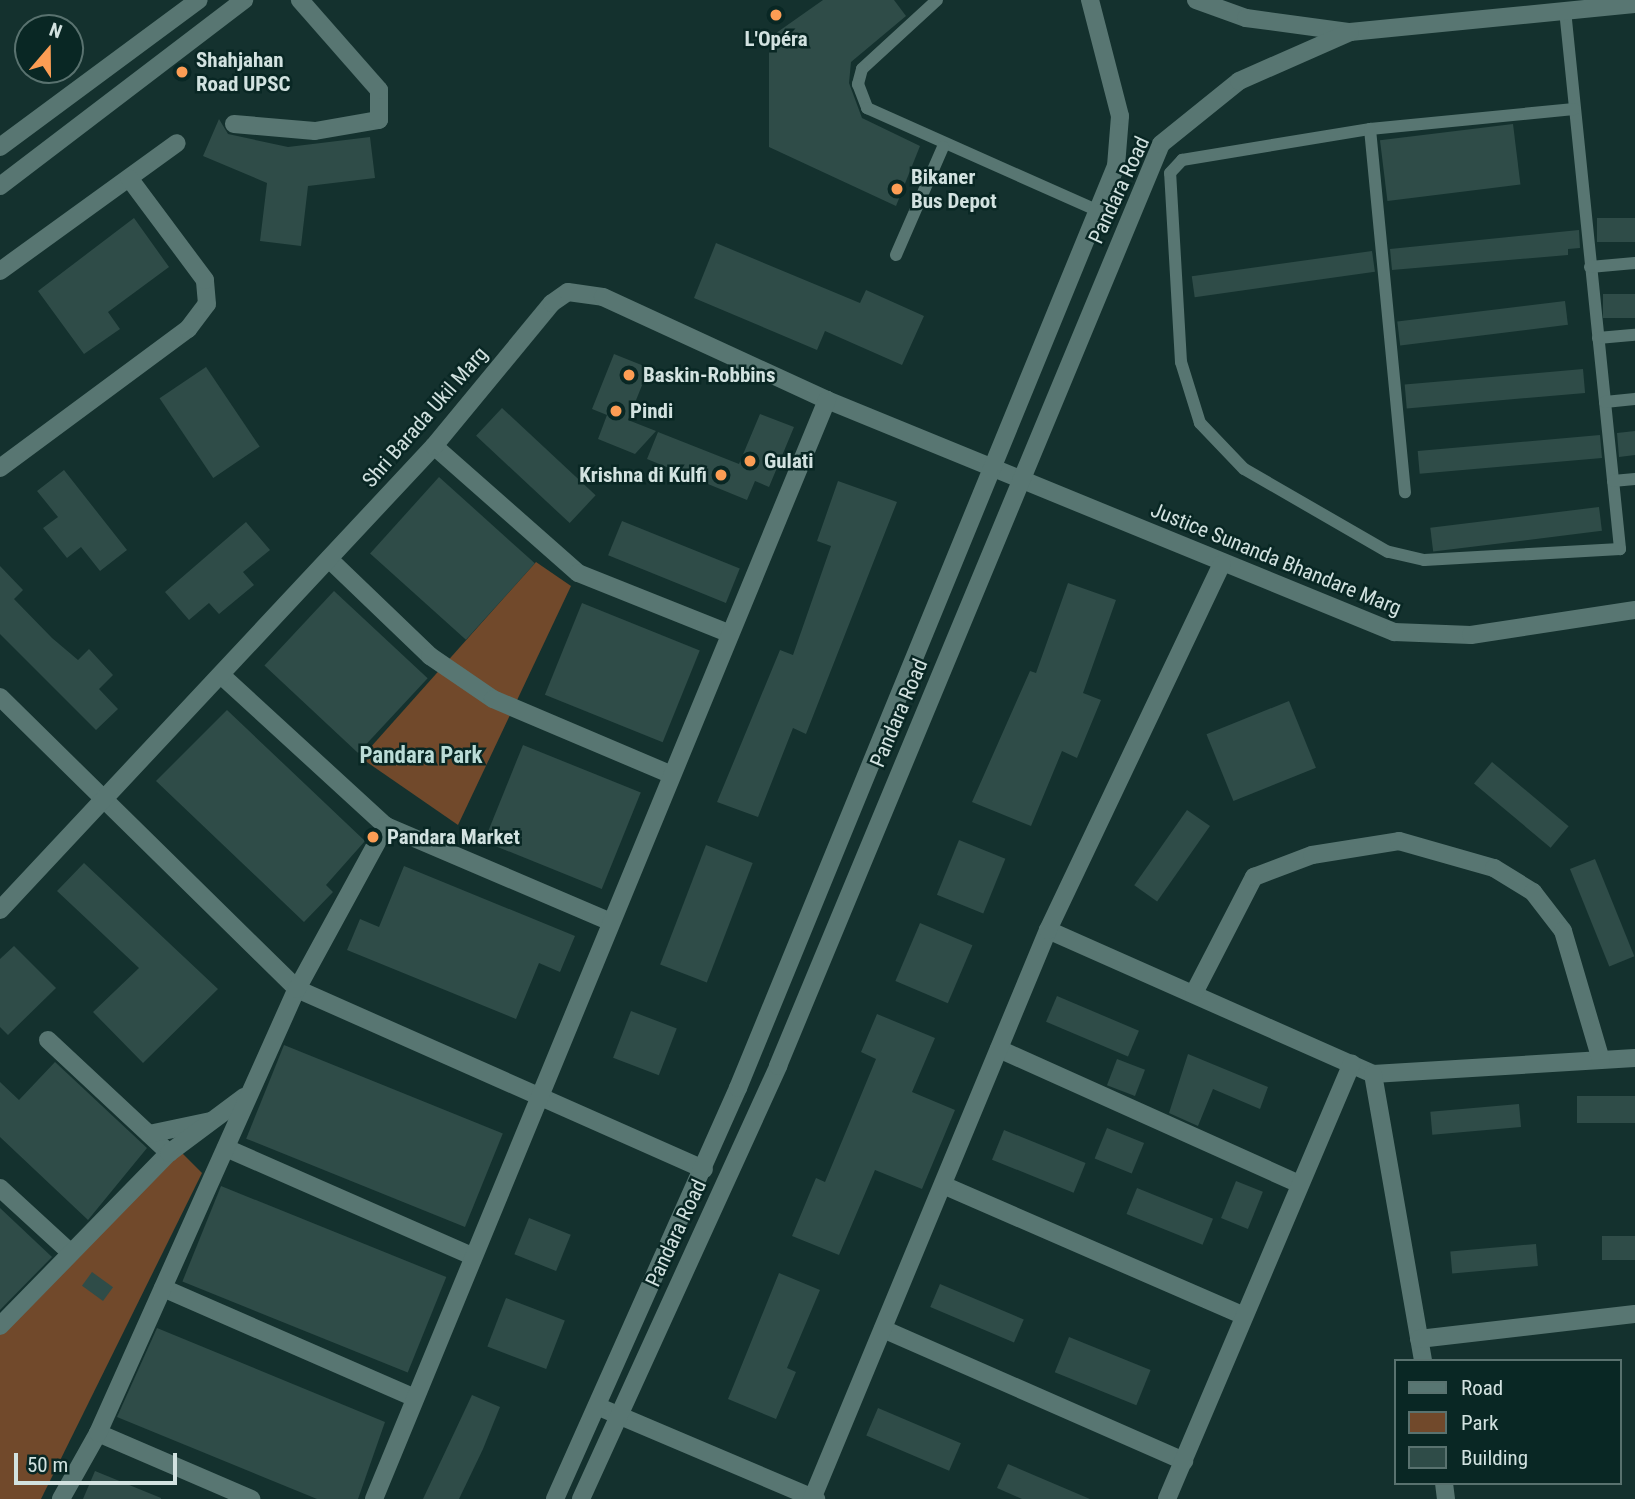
<!DOCTYPE html>
<meta charset="utf-8">
<style>
body{margin:0}
#map{position:relative;width:1635px;height:1499px;overflow:hidden;background:#14312e;font-family:"Roboto Condensed",sans-serif}
div>[style]{position:absolute}
[style*='--x']{left:calc(var(--x)*1px);top:calc(var(--y)*1px);width:calc(var(--w)*1px);rotate:calc(var(--a)*1deg)}
.green>*{inset:0;background:#71492b}
.building>*{inset:0;background:#2f4c48;transform-origin:0 0}
.service>*{height:12px;margin:-6px;padding:0 6px;transform-origin:6px;border-radius:6px;background:#587672}
.minor>*{height:18px;margin:-9px;padding:0 9px;transform-origin:9px;border-radius:9px;background:#587672}
.secondary>*{height:18px;margin:-9px;padding:0 9px;transform-origin:9px;border-radius:9px;background:#587672}
.dots>*{width:19px;height:19px;translate:-50% -50%;box-sizing:border-box;border:4px solid #092724;border-radius:50%}
span{translate:-50% -50%;white-space:nowrap;text-align:center;line-height:1.15;-webkit-text-stroke:5px #092724;paint-order:stroke}
.poi-label{font-size:21px;color:#d2e2e0;font-weight:700}
.left{translate:0 -50%;text-align:left}
.right{translate:-100% -50%;text-align:right}
.street-label{font-size:21px;color:#d2e2e0}
.neighbourhood-label{font-size:23px;color:#bbdcd7;font-weight:700}
.legend{position:absolute;left:1394px;top:1359px;width:228px;height:126px;box-sizing:border-box;background:#092724;border:2px solid #59726f;margin:0;padding:9px 12px;list-style:none;font-size:21px;color:#d2e2e0}
.legend li{display:flex;align-items:center;gap:14px;height:35px}
.legend b{width:35px;border:2px solid #59726f}
.north{position:absolute;left:14px;top:14px;width:70px;height:70px;box-sizing:border-box;background:#092724;border:2px solid #59726f;border-radius:50%;rotate:20deg;font-size:19px;font-weight:700;line-height:28px;text-align:center;color:#d2e2e0}
.north::after{content:'';display:block;margin:auto;width:24px;height:32px;background:#fc9d54;clip-path:polygon(50% 0,100% 100%,50% 72%,0 100%)}
.scale{position:absolute;left:14px;top:1453px;width:163px;height:32px;box-sizing:border-box;border:4px solid #d2e2e0;border-top:0;padding-left:9px;font-size:21px;line-height:24px;white-space:nowrap;color:#d2e2e0;-webkit-text-stroke:5px #092724;paint-order:stroke}
</style>
<div id="map">
<div class="green">
<div style="clip-path:polygon(536px 562px,571px 586px,458px 825px,361px 758px)"></div>
<div style="clip-path:polygon(181px 1152px,202px 1173px,41px 1499px,0 1499px,0 1330px)"></div>
</div>
<div class="building">
<div style="clip-path:polygon(823px 0,894px 0,906px 16px,851px 62px,849px 83px,862px 118px,920px 146px,896px 206px,769px 147px,769px 38px)"></div>
<div style="clip-path:polygon(219px 119px,228px 134px,288px 147px,370px 137px,375px 178px,308px 186px,301px 246px,260px 241px,267px 183px,203px 156px)"></div>
<div style="left:1513px;top:124px;width:61px;height:134px;rotate:83deg"></div>
<div style="clip-path:polygon(134px 218px,169px 267px,108px 312px,120px 329px,84px 354px,38px 291px)"></div>
<div style="left:1635px;top:218px;width:24px;height:38px;rotate:90deg"></div>
<div style="clip-path:polygon(1579px 230px,1580px 248px,1568px 249px,1568px 255px,1392px 270px,1390px 249px)"></div>
<div style="clip-path:polygon(716px 243px,860px 303px,866px 290px,924px 316px,902px 365px,825px 331px,817px 350px,694px 298px)"></div>
<div style="left:1372px;top:251px;width:21px;height:182px;rotate:82deg"></div>
<div style="left:1635px;top:294px;width:24px;height:32px;rotate:90deg"></div>
<div style="left:1565px;top:301px;width:24px;height:169px;rotate:83deg"></div>
<div style="clip-path:polygon(614px 354px,649px 368px,628px 420px,656px 431px,635px 454px,598px 439px,607px 415px,592px 409px)"></div>
<div style="left:206px;top:367px;width:96px;height:56px;rotate:56deg"></div>
<div style="left:1583px;top:369px;width:24px;height:179px;rotate:85deg"></div>
<div style="left:502px;top:408px;width:128px;height:38px;rotate:43deg"></div>
<div style="clip-path:polygon(760px 414px,794px 427px,769px 487px,755px 481px,747px 500px,647px 459px,658px 432px,739px 464px)"></div>
<div style="clip-path:polygon(1635px 431px,1635px 455px,1619px 457px,1617px 433px)"></div>
<div style="left:1600px;top:435px;width:23px;height:183px;rotate:85deg"></div>
<div style="clip-path:polygon(64px 470px,127px 550px,100px 571px,81px 547px,67px 558px,43px 528px,58px 517px,37px 491px)"></div>
<div style="left:439px;top:477px;width:129px;height:103px;rotate:42deg"></div>
<div style="clip-path:polygon(838px 481px,897px 502px,806px 734px,793px 728px,758px 817px,717px 802px,780px 650px,793px 655px,831px 546px,817px 541px)"></div>
<div style="left:1599px;top:507px;width:24px;height:170px;rotate:83deg"></div>
<div style="left:622px;top:521px;width:127px;height:37px;rotate:22deg"></div>
<div style="clip-path:polygon(246px 522px,270px 550px,243px 572px,254px 585px,219px 614px,209px 603px,189px 620px,165px 592px)"></div>
<div style="clip-path:polygon(0 566px,23px 590px,14px 599px,52px 638px,78px 660px,89px 649px,113px 675px,99px 689px,118px 709px,96px 730px,0 634px)"></div>
<div style="clip-path:polygon(1068px 583px,1116px 600px,1083px 693px,1101px 700px,1077px 758px,1062px 751px,1031px 826px,972px 802px,1030px 671px,1036px 673px)"></div>
<div style="left:334px;top:591px;width:128px;height:102px;rotate:43deg"></div>
<div style="left:582px;top:603px;width:127px;height:99px;rotate:22deg"></div>
<div style="left:1289px;top:701px;width:72px;height:89px;rotate:68deg"></div>
<div style="clip-path:polygon(227px 710px,365px 841px,326px 885px,333px 892px,304px 922px,156px 781px)"></div>
<div style="left:523px;top:745px;width:127px;height:104px;rotate:22deg"></div>
<div style="left:1492px;top:762px;width:100px;height:28px;rotate:40deg"></div>
<div style="left:1187px;top:810px;width:28px;height:92px;rotate:35deg"></div>
<div style="left:959px;top:840px;width:50px;height:59px;rotate:22deg"></div>
<div style="left:706px;top:845px;width:50px;height:128px;rotate:21deg"></div>
<div style="left:1595px;top:859px;width:105px;height:27px;rotate:68deg"></div>
<div style="clip-path:polygon(84px 863px,218px 989px,143px 1063px,93px 1012px,139px 968px,57px 891px)"></div>
<div style="clip-path:polygon(404px 866px,575px 936px,560px 972px,539px 963px,516px 1019px,347px 950px,360px 919px,379px 927px)"></div>
<div style="left:920px;top:923px;width:57px;height:63px;rotate:23deg"></div>
<div style="clip-path:polygon(14px 946px,56px 988px,8px 1035px,0 1027px,0 959px)"></div>
<div style="left:1057px;top:996px;width:89px;height:28px;rotate:23deg"></div>
<div style="left:631px;top:1011px;width:49px;height:50px;rotate:21deg"></div>
<div style="clip-path:polygon(877px 1014px,935px 1038px,912px 1092px,955px 1110px,922px 1189px,875px 1170px,839px 1255px,792px 1236px,816px 1178px,825px 1182px,876px 1059px,861px 1052px)"></div>
<div style="left:284px;top:1045px;width:236px;height:101px;rotate:22deg"></div>
<div style="clip-path:polygon(1188px 1054px,1268px 1087px,1260px 1109px,1213px 1089px,1198px 1126px,1169px 1113px)"></div>
<div style="left:1117px;top:1059px;width:30px;height:28px;rotate:21deg"></div>
<div style="clip-path:polygon(55px 1062px,147px 1148px,88px 1220px,0 1137px,0 1082px,19px 1100px)"></div>
<div style="left:1635px;top:1096px;width:27px;height:58px;rotate:90deg"></div>
<div style="left:1519px;top:1104px;width:23px;height:89px;rotate:85deg"></div>
<div style="left:1107px;top:1128px;width:40px;height:33px;rotate:22deg"></div>
<div style="left:1004px;top:1130px;width:88px;height:32px;rotate:22deg"></div>
<div style="left:1236px;top:1181px;width:29px;height:40px;rotate:22deg"></div>
<div style="left:221px;top:1186px;width:243px;height:103px;rotate:22deg"></div>
<div style="left:1137px;top:1188px;width:82px;height:28px;rotate:22deg"></div>
<div style="clip-path:polygon(0 1208px,52px 1257px,0 1310px)"></div>
<div style="left:529px;top:1218px;width:45px;height:39px;rotate:22deg"></div>
<div style="left:1635px;top:1236px;width:24px;height:33px;rotate:90deg"></div>
<div style="left:1536px;top:1244px;width:22px;height:86px;rotate:85deg"></div>
<div style="left:92px;top:1272px;width:26px;height:17px;rotate:36deg"></div>
<div style="clip-path:polygon(779px 1273px,820px 1290px,787px 1368px,796px 1372px,776px 1419px,728px 1399px)"></div>
<div style="left:940px;top:1284px;width:91px;height:25px;rotate:23deg"></div>
<div style="left:506px;top:1298px;width:63px;height:52px;rotate:21deg"></div>
<div style="clip-path:polygon(157px 1328px,385px 1422px,358px 1499px,317px 1499px,117px 1417px)"></div>
<div style="left:1069px;top:1337px;width:88px;height:38px;rotate:22deg"></div>
<div style="clip-path:polygon(472px 1395px,500px 1407px,483px 1449px,459px 1499px,423px 1499px)"></div>
<div style="left:878px;top:1408px;width:90px;height:30px;rotate:23deg"></div>
<div style="clip-path:polygon(1008px 1464px,1090px 1499px,1022px 1499px,997px 1488px)"></div>
<div style="clip-path:polygon(95px 1471px,161px 1498px,161px 1499px,83px 1499px)"></div>
</div>
<div class="service">
<div style="--x:937;--y:0;--w:102;--a:137.4"></div>
<div style="--x:862;--y:69;--w:16;--a:105"></div>
<div style="--x:858;--y:84;--w:26;--a:69"></div>
<div style="--x:867;--y:108;--w:251;--a:24"></div>
<div style="--x:1565;--y:10;--w:542;--a:84.17"></div>
<div style="--x:1620;--y:549;--w:196;--a:176.8"></div>
<div style="--x:1424;--y:560;--w:37;--a:-167"></div>
<div style="--x:1388;--y:552;--w:166;--a:-150"></div>
<div style="--x:1244;--y:469;--w:64;--a:-133.7"></div>
<div style="--x:1200;--y:423;--w:64;--a:-107.3"></div>
<div style="--x:1181;--y:362;--w:189;--a:-93.3"></div>
<div style="--x:1170;--y:173;--w:18;--a:-47"></div>
<div style="--x:1182;--y:160;--w:191;--a:-9.4"></div>
<div style="--x:1370;--y:129;--w:205;--a:-5.6"></div>
<div style="--x:1370;--y:129;--w:365;--a:84.5"></div>
<div style="--x:896;--y:255;--w:118;--a:-66.5"></div>
<div style="--x:1590;--y:267;--w:45;--a:-5.1"></div>
<div style="--x:1598;--y:338;--w:37;--a:-5"></div>
<div style="--x:1605;--y:402;--w:30;--a:-6"></div>
<div style="--x:1613;--y:481;--w:22;--a:-5"></div>
</div>
<div class="minor">
<div style="--x:234;--y:124;--w:81;--a:4.9"></div>
<div style="--x:315;--y:131;--w:65;--a:-9.8"></div>
<div style="--x:379;--y:120;--w:30;--a:-90"></div>
<div style="--x:379;--y:90;--w:120;--a:-131.3"></div>
<div style="--x:0;--y:271;--w:218;--a:-35.9"></div>
<div style="--x:434;--y:446;--w:192;--a:41.4"></div>
<div style="--x:578;--y:573;--w:162;--a:21.8"></div>
<div style="--x:0;--y:468;--w:234;--a:-36.5"></div>
<div style="--x:188;--y:329;--w:31;--a:-53"></div>
<div style="--x:207;--y:304;--w:24;--a:-95"></div>
<div style="--x:205;--y:280;--w:127;--a:-126.7"></div>
<div style="--x:329;--y:559;--w:140;--a:43.8"></div>
<div style="--x:430;--y:656;--w:76;--a:34.3"></div>
<div style="--x:493;--y:699;--w:192;--a:23"></div>
<div style="--x:221;--y:675;--w:224;--a:42.5"></div>
<div style="--x:386;--y:826;--w:242;--a:23.1"></div>
<div style="--x:0;--y:697;--w:417;--a:44.5"></div>
<div style="--x:297;--y:989;--w:445;--a:23.9"></div>
<div style="--x:0;--y:910;--w:635;--a:-46.91"></div>
<div style="--x:434;--y:446;--w:185;--a:-50.5"></div>
<div style="--x:552;--y:303;--w:19;--a:-35"></div>
<div style="--x:568;--y:292;--w:35;--a:8"></div>
<div style="--x:603;--y:297;--w:247;--a:24.7"></div>
<div style="--x:827;--y:400;--w:613;--a:22.25"></div>
<div style="--x:1394;--y:632;--w:77;--a:2.2"></div>
<div style="--x:1471;--y:635;--w:166;--a:-8.7"></div>
<div style="--x:1048;--y:930;--w:355;--a:23.9"></div>
<div style="--x:1373;--y:1074;--w:262;--a:-3.5"></div>
<div style="--x:1194;--y:993;--w:131;--a:-62.7"></div>
<div style="--x:1254;--y:877;--w:62;--a:-20.8"></div>
<div style="--x:1312;--y:855;--w:88;--a:-9.1"></div>
<div style="--x:1399;--y:841;--w:99;--a:15.9"></div>
<div style="--x:1494;--y:868;--w:46;--a:31.6"></div>
<div style="--x:1533;--y:892;--w:49;--a:52.4"></div>
<div style="--x:1563;--y:931;--w:134;--a:73.6"></div>
<div style="--x:48;--y:1040;--w:166;--a:43"></div>
<div style="--x:999;--y:1049;--w:329;--a:24.2"></div>
<div style="--x:1373;--y:1074;--w:291;--a:80.1"></div>
<div style="--x:149;--y:1134;--w:63;--a:-11.8"></div>
<div style="--x:226;--y:1148;--w:269;--a:23.7"></div>
<div style="--x:943;--y:1185;--w:328;--a:23.5"></div>
<div style="--x:0;--y:1188;--w:96;--a:42.5"></div>
<div style="--x:163;--y:1288;--w:275;--a:23.6"></div>
<div style="--x:0;--y:1326;--w:242;--a:-45.7"></div>
<div style="--x:169;--y:1153;--w:94;--a:-36.7"></div>
<div style="--x:883;--y:1329;--w:329;--a:23.7"></div>
<div style="--x:1419;--y:1339;--w:217;--a:-6.6"></div>
<div style="--x:599;--y:1407;--w:236;--a:23"></div>
<div style="--x:98;--y:1433;--w:167;--a:23.3"></div>
<div style="--x:1444;--y:1483;--w:16;--a:83"></div>
<div style="--x:61;--y:1499;--w:76;--a:-60.7"></div>
<div style="--x:98;--y:1433;--w:487;--a:-65.9"></div>
<div style="--x:297;--y:989;--w:186;--a:-61.4"></div>
<div style="--x:374;--y:1499;--w:1189;--a:-67.6"></div>
<div style="--x:812;--y:1499;--w:616;--a:-67.47"></div>
<div style="--x:1048;--y:930;--w:405;--a:-64.6"></div>
<div style="--x:1167;--y:1499;--w:473;--a:-67"></div>
</div>
<div class="secondary">
<div style="--x:1196;--y:0;--w:53;--a:19.8"></div>
<div style="--x:1246;--y:18;--w:105;--a:7.7"></div>
<div style="--x:1350;--y:32;--w:286;--a:-5.6"></div>
<div style="--x:0;--y:147;--w:247;--a:-36.5"></div>
<div style="--x:0;--y:186;--w:307;--a:-37.3"></div>
<div style="--x:555;--y:1499;--w:450;--a:-66"></div>
<div style="--x:738;--y:1088;--w:996;--a:-67.71"></div>
<div style="--x:1116;--y:166;--w:50;--a:-85.4"></div>
<div style="--x:1120;--y:116;--w:120;--a:-104.5"></div>
<div style="--x:581;--y:1499;--w:476;--a:-65.5"></div>
<div style="--x:778;--y:1066;--w:998;--a:-67.44"></div>
<div style="--x:1161;--y:144;--w:100;--a:-38.9"></div>
<div style="--x:1239;--y:81;--w:121;--a:-23.8"></div>
</div>
<div class="dots">
<div style="left:776px;top:15px;background:#fc9d54"></div>
<div style="left:182px;top:72px;background:#fc9d54"></div>
<div style="left:897px;top:189px;background:#fc9d54"></div>
<div style="left:629px;top:375px;background:#fc9d54"></div>
<div style="left:616px;top:411px;background:#fc9d54"></div>
<div style="left:750px;top:461px;background:#fc9d54"></div>
<div style="left:721px;top:475px;background:#fc9d54"></div>
<div style="left:373px;top:837px;background:#fc9d54"></div>
</div>
<div class="poi-label">
<span style="left:776px;top:39px">L'Opéra</span>
<span class="left" style="left:196px;top:72px">Shahjahan<br>Road UPSC</span>
<span class="left" style="left:911px;top:189px">Bikaner<br>Bus Depot</span>
<span class="left" style="left:643px;top:375px">Baskin-Robbins</span>
<span class="left" style="left:630px;top:411px">Pindi</span>
<span class="left" style="left:764px;top:461px">Gulati</span>
<span class="right" style="left:707px;top:475px">Krishna di Kulfi</span>
<span class="left" style="left:387px;top:837px">Pandara Market</span>
</div>
<div class="street-label">
<span style="left:1119px;top:190px;rotate:-65deg">Pandara Road</span>
<span style="left:425px;top:417px;rotate:-49deg">Shri Barada Ukil Marg</span>
<span style="left:1276px;top:559px;rotate:22deg">Justice Sunanda Bhandare Marg</span>
<span style="left:899px;top:713px;rotate:-67deg">Pandara Road</span>
<span style="left:676px;top:1233px;rotate:-65deg">Pandara Road</span>
</div>
<div class="neighbourhood-label">
<span style="left:421px;top:756px">Pandara Park</span>
</div>
<ul class="legend">
<li><b style="height:9px;background:#587672"></b>Road</li>
<li><b style="height:19px;background:#71492b"></b>Park</li>
<li><b style="height:19px;background:#2f4c48"></b>Building</li>
</ul>
<div class="north">N</div>
<div class="scale">50 m</div>
</div>
